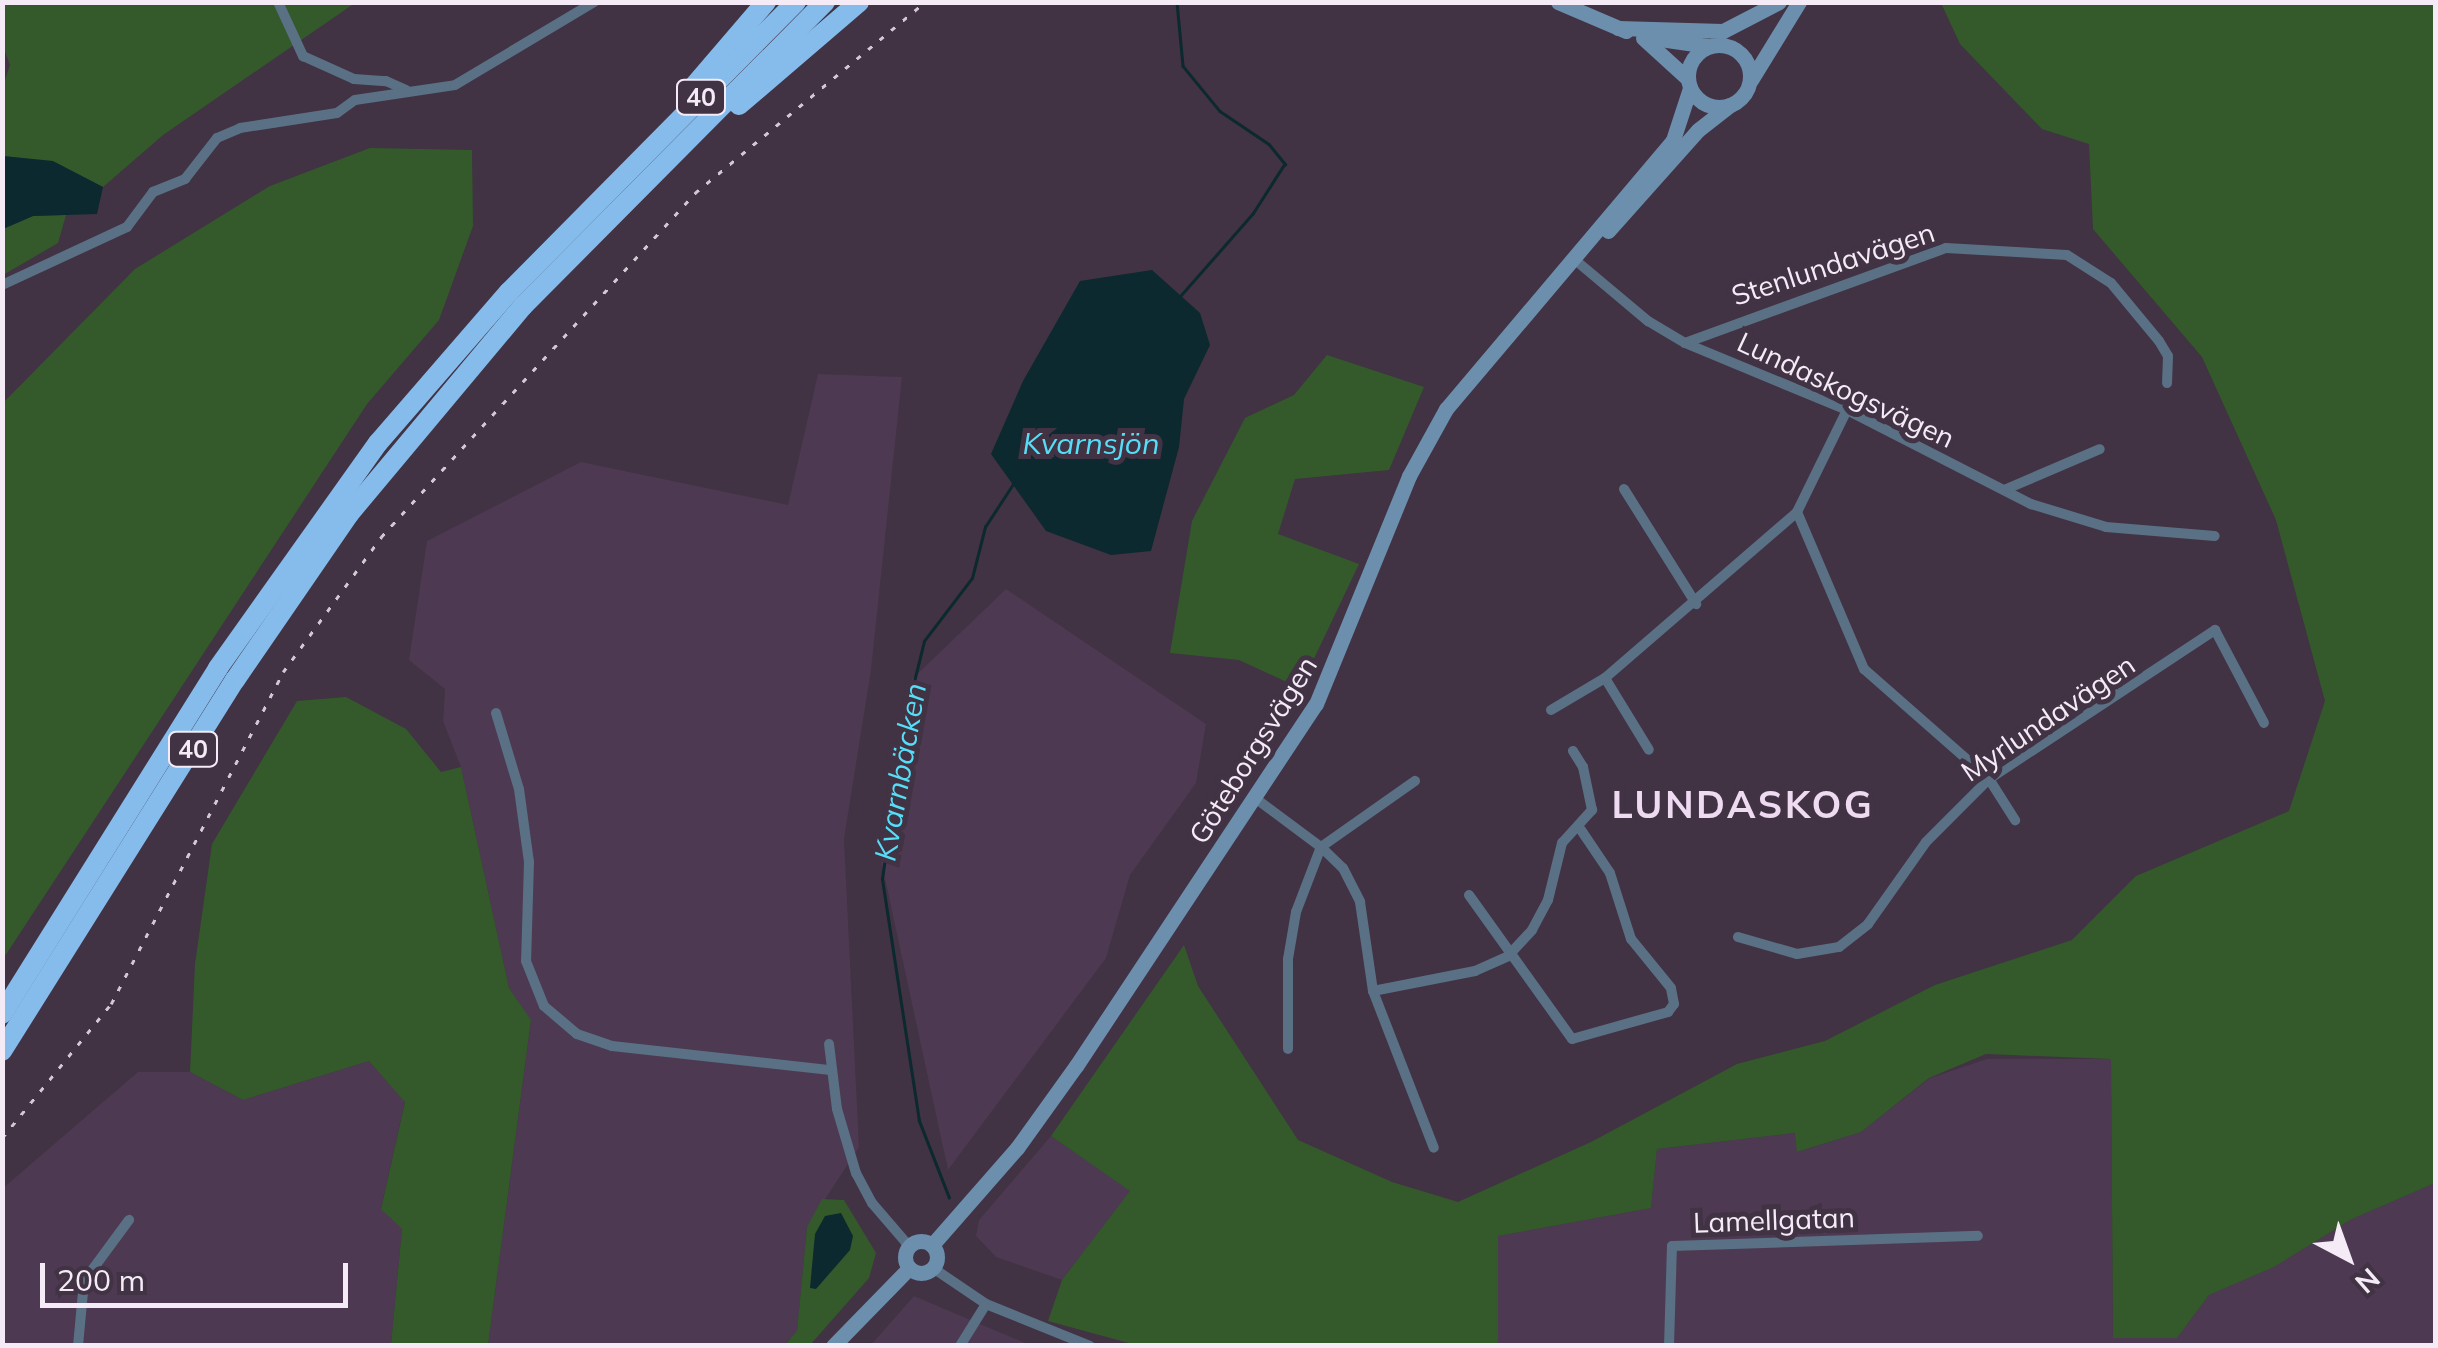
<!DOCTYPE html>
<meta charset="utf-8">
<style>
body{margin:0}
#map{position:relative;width:2438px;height:1348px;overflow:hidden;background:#413244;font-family:Mulish,sans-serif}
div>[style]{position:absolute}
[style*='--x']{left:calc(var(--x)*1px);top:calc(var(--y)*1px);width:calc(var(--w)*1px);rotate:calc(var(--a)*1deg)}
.built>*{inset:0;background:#4d3951}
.green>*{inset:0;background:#345a2b}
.water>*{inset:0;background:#0b292e}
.stream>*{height:2.5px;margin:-1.25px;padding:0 1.25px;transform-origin:1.25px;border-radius:1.25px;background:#0b292e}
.street>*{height:10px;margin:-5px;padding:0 5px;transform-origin:5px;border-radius:5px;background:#5a7084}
.secondary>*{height:15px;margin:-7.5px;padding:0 7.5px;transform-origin:7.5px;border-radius:7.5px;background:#6c8fae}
.secondary>.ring{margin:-7.5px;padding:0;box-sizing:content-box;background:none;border:15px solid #6c8fae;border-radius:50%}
.highway>*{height:20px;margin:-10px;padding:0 10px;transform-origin:10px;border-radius:10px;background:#85bcec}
.rail>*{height:2.5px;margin-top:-1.25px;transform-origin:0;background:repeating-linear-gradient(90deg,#d3c9d5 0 5px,transparent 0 15px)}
span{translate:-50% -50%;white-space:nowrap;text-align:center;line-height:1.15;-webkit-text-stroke:10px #413244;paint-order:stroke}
.shield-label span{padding:2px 8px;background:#413244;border:2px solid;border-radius:8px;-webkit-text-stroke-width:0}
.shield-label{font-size:25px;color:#f4ebf6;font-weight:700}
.street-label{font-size:28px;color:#f4ebf6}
.water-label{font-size:30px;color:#57def7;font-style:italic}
.district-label{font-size:38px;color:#eedaf1;font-weight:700;letter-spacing:2.5px}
.frame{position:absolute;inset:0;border:5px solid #f4ebf6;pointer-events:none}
.north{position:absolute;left:2298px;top:1208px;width:100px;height:100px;-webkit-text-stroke:8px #413244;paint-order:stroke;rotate:139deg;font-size:28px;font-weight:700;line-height:40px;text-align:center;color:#f4ebf6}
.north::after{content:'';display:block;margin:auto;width:35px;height:45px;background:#f4ebf6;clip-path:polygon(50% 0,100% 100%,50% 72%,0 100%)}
.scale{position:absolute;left:40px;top:1263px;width:308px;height:45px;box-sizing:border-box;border:5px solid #f4ebf6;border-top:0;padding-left:12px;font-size:30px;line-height:35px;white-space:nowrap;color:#f4ebf6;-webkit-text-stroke:8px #413244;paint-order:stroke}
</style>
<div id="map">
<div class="built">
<div style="clip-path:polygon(818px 374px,902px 377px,871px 670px,844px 839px,859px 1147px,807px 1227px,797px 1332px,784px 1345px,488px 1345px,531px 1021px,509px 988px,461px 767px,443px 721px,445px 689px,409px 660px,427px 541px,581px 462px,788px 505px)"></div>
<div style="clip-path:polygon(1006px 589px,1206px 724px,1196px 783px,1130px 875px,1106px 958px,948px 1170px,881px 860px,910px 681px)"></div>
<div style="clip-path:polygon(1987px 1059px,2111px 1059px,2113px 1338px,2177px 1338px,2209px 1295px,2274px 1267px,2352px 1219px,2435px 1183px,2435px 1345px,1498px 1346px,1498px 1236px,1651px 1208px,1657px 1149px,1796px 1133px,1798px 1152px,1861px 1132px,1930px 1078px)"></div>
<div style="clip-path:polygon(369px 1061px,405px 1101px,381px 1208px,402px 1229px,391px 1345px,3px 1345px,2px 1189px,138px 1072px,190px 1072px,243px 1100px)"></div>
<div style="clip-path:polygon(1051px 1136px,1131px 1191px,1062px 1280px,996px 1257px,976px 1236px,979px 1220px)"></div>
<div style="clip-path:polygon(914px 1296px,1030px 1345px,870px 1346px)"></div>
</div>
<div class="green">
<div style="clip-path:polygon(3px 3px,355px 3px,163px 135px,103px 187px,53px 162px,3px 156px,3px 86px,10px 65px,3px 46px)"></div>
<div style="clip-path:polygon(1941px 3px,2435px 3px,2435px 1183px,2352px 1219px,2274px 1267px,2209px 1295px,2177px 1338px,2113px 1338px,2111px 1059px,1986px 1054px,1929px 1078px,1861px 1132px,1797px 1152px,1795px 1133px,1657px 1149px,1651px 1208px,1498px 1236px,1498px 1343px,1136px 1345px,1048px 1321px,1062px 1280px,1130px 1191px,1051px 1136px,1184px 945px,1198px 986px,1298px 1140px,1392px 1182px,1458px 1202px,1591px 1142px,1737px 1064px,1825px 1041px,1935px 985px,2072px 940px,2136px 876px,2289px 811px,2325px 701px,2276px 520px,2202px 357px,2093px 229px,2089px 144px,2042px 129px,1960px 44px)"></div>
<div style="clip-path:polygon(370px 148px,472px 150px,473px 226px,439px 320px,367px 404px,3px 959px,3px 403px,135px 269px,270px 186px)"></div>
<div style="clip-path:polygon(66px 215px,58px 243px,3px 275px,3px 229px,33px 216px)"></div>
<div style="clip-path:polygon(1327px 355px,1424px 387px,1389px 470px,1295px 479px,1278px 534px,1359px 564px,1300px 688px,1239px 660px,1170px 653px,1192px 521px,1245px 418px,1294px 395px)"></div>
<div style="clip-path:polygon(346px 697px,406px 729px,441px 772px,461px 767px,509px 988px,531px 1020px,488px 1345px,391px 1345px,402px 1229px,381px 1209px,405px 1102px,369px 1061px,243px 1100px,190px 1072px,195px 964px,212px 844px,297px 701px)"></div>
<div style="clip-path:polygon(822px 1199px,844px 1200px,876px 1253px,869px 1278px,810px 1345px,784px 1346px,797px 1331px,807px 1227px)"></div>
</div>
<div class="water">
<div style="clip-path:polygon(3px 156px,53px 161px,103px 187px,97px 214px,33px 216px,3px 229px)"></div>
<div style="clip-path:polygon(1152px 270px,1200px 313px,1210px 345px,1184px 399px,1179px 447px,1151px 551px,1111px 555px,1046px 531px,991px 454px,1023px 381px,1080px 281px)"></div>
<div style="clip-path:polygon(841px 1213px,853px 1236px,850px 1250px,816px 1289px,810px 1288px,815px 1234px,825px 1216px)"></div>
</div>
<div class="stream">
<div style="--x:1177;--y:2;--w:64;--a:84.6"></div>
<div style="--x:1183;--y:66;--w:58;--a:50.6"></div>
<div style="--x:1220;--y:111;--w:59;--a:34"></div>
<div style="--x:1269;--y:144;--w:26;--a:51"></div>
<div style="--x:1285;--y:164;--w:59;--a:122.6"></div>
<div style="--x:1253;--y:214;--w:109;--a:131.3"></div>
<div style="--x:949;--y:1198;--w:83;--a:-111.3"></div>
<div style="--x:919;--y:1121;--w:245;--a:-98.7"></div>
<div style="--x:882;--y:879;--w:159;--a:-82"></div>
<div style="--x:904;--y:722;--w:83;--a:-76.1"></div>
<div style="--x:924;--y:641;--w:79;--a:-52.7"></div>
<div style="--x:972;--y:578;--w:53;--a:-75.7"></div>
<div style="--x:985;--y:527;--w:51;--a:-56.9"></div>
</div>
<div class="street">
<div style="--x:278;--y:2;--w:60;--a:65.2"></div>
<div style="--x:303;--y:56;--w:56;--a:24.3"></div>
<div style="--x:354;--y:79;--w:32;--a:4"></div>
<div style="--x:386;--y:81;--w:22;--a:24"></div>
<div style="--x:1574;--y:259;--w:97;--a:40"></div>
<div style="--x:1648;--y:321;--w:43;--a:30.7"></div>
<div style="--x:1685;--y:343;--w:175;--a:22.5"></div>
<div style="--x:1847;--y:410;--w:207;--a:27.1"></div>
<div style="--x:2031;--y:504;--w:78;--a:17"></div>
<div style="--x:2106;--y:527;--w:109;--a:4.7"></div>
<div style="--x:2;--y:285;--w:138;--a:-24.9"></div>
<div style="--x:127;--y:227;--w:44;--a:-53.4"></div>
<div style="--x:153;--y:192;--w:35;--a:-22"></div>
<div style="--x:185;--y:179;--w:52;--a:-52"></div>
<div style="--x:217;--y:138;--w:25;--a:-23"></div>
<div style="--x:240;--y:128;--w:98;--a:-8.8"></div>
<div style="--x:337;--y:113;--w:22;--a:-36"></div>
<div style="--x:355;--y:100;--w:101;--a:-8.5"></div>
<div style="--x:455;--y:85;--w:162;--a:-30.8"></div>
<div style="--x:1685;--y:343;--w:278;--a:-20"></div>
<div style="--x:1946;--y:248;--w:121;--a:3.3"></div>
<div style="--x:2067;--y:255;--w:52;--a:32.5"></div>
<div style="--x:2111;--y:283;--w:75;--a:50.4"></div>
<div style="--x:2159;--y:341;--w:17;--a:59"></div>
<div style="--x:2168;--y:356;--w:27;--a:92"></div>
<div style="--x:1624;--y:489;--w:136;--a:57.9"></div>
<div style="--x:2004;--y:490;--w:104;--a:-23.1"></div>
<div style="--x:1797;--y:512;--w:171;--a:66.9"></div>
<div style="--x:1864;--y:669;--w:167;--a:41.3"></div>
<div style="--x:1989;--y:779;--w:49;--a:57.6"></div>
<div style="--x:1605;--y:678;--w:84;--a:58.6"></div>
<div style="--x:1551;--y:710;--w:63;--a:-30.7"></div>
<div style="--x:1605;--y:678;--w:254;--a:-40.8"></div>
<div style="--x:1797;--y:512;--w:114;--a:-63.9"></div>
<div style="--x:496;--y:713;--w:79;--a:73.2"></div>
<div style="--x:519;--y:789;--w:74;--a:82.2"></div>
<div style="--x:529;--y:862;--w:99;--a:91.7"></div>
<div style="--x:526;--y:961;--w:48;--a:68.2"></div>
<div style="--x:544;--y:1006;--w:43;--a:40.3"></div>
<div style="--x:577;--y:1034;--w:37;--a:19"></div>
<div style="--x:612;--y:1046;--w:220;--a:6.3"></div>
<div style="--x:1255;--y:798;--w:82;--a:36.6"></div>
<div style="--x:1321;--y:847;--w:30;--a:44"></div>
<div style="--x:1343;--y:868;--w:38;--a:63"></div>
<div style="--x:1360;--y:902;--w:90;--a:81.7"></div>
<div style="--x:1373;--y:991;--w:168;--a:68.8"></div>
<div style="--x:1469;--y:895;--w:177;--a:54.4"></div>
<div style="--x:1572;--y:1039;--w:100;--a:-15.7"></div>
<div style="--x:1668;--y:1012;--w:10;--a:-53"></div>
<div style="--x:1674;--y:1004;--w:16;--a:-101"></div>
<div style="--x:1671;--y:988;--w:63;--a:-129.2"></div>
<div style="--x:1631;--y:939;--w:69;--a:-107.7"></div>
<div style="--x:1610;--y:873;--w:52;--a:-124"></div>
<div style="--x:1738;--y:937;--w:61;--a:16.1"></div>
<div style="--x:1797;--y:954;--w:43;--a:-9.5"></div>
<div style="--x:1839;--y:947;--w:37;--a:-38"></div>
<div style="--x:1868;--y:924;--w:100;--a:-54.7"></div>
<div style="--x:1926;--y:842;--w:89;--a:-45"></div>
<div style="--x:1989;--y:779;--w:271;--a:-33.4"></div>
<div style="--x:2215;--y:630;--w:105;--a:62.2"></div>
<div style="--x:1373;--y:991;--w:104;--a:-11.1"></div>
<div style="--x:1475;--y:971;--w:36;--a:-24"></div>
<div style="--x:1508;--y:956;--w:35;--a:-47"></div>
<div style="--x:1532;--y:930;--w:34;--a:-62"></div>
<div style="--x:1548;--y:900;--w:59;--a:-76.2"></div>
<div style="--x:1562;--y:843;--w:45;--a:-47.7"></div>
<div style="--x:1592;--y:810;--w:44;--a:-101.8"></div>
<div style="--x:1583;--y:767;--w:19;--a:-122"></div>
<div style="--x:829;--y:1044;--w:65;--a:83"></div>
<div style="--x:837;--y:1109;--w:67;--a:73.5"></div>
<div style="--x:856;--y:1173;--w:34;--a:62"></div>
<div style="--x:872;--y:1203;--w:57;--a:49.3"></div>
<div style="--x:1288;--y:1049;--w:90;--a:-90"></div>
<div style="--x:1288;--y:959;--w:48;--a:-80.3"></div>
<div style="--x:1296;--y:912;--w:70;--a:-69"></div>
<div style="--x:1321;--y:847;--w:115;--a:-35.1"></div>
<div style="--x:933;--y:1268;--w:64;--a:34.2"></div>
<div style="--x:986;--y:1304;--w:112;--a:22"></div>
<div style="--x:78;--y:1346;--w:65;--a:-84.7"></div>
<div style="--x:84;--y:1281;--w:76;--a:-53.6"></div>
<div style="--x:960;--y:1346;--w:49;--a:-58.2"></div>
<div style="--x:1669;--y:1346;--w:100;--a:-88.3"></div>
<div style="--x:1672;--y:1246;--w:306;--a:-1.9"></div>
</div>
<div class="secondary">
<div style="--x:1558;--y:2;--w:74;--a:23.1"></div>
<div style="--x:1618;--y:28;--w:105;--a:1.6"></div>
<div style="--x:1723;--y:31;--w:63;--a:-27.4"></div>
<div style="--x:1643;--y:38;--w:59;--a:42.3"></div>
<div style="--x:1653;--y:38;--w:56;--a:8.3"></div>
<div class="ring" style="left:1688px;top:45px;width:47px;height:47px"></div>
<div style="--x:1751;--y:80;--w:92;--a:-58.4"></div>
<div style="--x:1608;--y:231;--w:135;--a:-48.3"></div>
<div style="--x:1698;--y:130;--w:41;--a:-38"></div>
<div class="ring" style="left:905px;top:1241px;width:17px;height:17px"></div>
<div style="--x:932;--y:1245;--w:129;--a:-48.8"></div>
<div style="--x:1017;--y:1148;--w:101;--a:-54.3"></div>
<div style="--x:1076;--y:1066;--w:434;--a:-56.5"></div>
<div style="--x:1316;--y:704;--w:246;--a:-67.8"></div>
<div style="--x:1409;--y:476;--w:77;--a:-61.1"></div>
<div style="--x:1446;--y:409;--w:352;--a:-49.8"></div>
<div style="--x:1673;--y:140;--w:55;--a:-71.9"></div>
<div style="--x:833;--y:1346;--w:109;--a:-45.7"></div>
</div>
<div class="highway">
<div style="--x:694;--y:86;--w:111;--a:-49.4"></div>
<div style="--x:739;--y:105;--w:158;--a:-40.6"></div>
<div style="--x:2;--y:1014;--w:408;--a:-58"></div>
<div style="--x:218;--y:668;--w:276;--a:-54.6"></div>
<div style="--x:378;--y:443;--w:200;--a:-49.1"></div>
<div style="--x:509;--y:292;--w:408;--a:-45.3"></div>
<div style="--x:2;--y:1051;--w:438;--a:-57.9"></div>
<div style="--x:235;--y:680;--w:201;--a:-55.5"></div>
<div style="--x:349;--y:514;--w:271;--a:-50.1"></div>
<div style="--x:523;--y:306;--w:429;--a:-45.2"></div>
</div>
<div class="rail">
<div style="--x:2;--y:1138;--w:173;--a:-50.9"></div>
<div style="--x:111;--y:1004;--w:374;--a:-62.6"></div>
<div style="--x:283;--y:672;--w:167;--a:-54"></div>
<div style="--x:381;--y:537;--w:466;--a:-47.6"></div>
<div style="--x:695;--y:193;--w:299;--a:-39.7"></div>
</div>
<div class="shield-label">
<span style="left:701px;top:97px">40</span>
<span style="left:193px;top:749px">40</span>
</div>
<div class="street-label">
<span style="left:1833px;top:264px;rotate:-18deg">Stenlundavägen</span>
<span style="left:1846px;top:390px;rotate:25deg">Lundaskogsvägen</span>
<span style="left:2048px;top:718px;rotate:-34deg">Myrlundavägen</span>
<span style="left:1253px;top:750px;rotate:-58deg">Göteborgsvägen</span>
<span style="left:1774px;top:1220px;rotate:-2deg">Lamellgatan</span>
</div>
<div class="water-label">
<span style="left:1091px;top:443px">Kvarnsjön</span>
<span style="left:900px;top:772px;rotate:-80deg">Kvarnbäcken</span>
</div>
<div class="district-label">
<span style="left:1743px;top:805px">LUNDASKOG</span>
</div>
<div class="frame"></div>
<div class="north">N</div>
<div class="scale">200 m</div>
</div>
